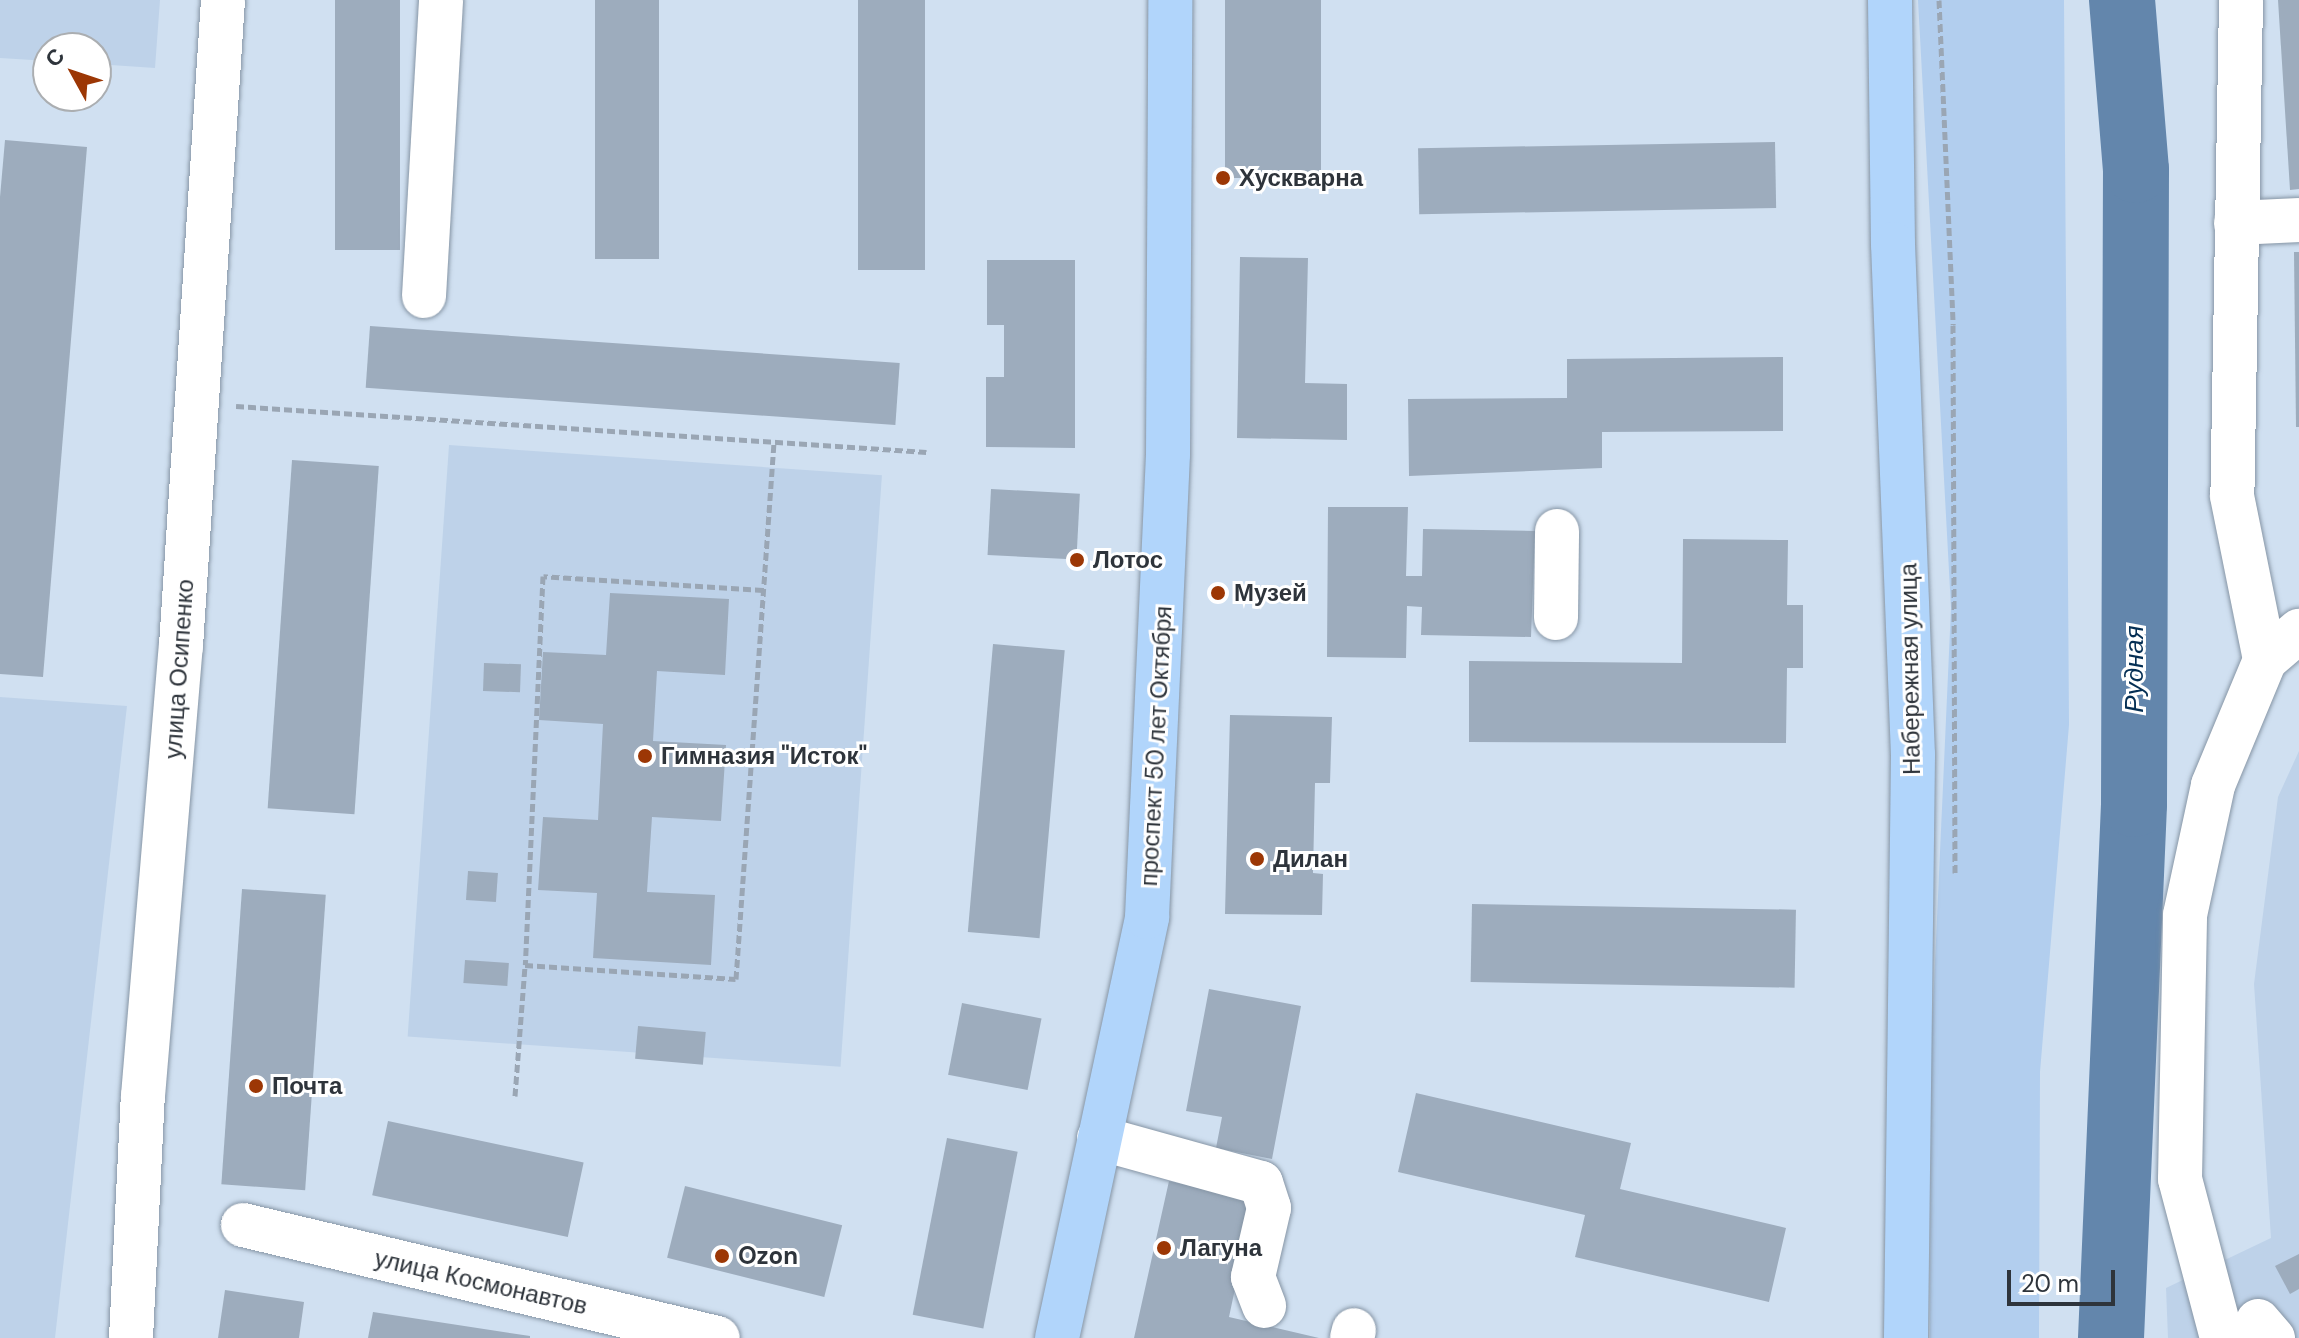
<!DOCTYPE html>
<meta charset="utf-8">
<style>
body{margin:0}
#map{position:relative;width:2299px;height:1338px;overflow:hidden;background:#d0e0f1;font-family:"DM Sans",sans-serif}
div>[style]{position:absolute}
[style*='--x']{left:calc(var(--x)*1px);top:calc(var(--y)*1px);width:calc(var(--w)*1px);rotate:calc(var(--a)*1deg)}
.built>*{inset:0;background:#bed2e9;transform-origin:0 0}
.green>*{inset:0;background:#b2ceee}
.river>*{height:66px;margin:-33px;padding:0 33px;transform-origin:33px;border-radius:33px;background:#6386ac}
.building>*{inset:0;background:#9dacbd;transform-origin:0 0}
.path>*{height:5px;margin-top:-2.5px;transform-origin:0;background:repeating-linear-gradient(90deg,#9aa6b4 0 8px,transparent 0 12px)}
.roads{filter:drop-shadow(0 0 2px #8695a5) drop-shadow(0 0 2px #8695a5)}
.minor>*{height:44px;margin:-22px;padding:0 22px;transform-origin:22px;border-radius:22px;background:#fff}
.major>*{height:44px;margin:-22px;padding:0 22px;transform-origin:22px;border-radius:22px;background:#b1d5fb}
.dots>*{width:22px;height:22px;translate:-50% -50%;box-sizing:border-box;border:4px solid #fff;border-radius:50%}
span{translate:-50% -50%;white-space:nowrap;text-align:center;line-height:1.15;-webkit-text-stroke:6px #fff;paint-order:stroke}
.poi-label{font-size:24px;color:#2e343b;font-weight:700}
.left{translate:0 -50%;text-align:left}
.street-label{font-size:24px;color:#2e343b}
.water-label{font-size:26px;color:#052f54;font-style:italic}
.north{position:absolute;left:32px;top:32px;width:80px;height:80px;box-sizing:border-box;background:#fff;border:2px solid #abaeb1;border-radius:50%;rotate:310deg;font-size:22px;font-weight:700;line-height:32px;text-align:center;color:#2e343b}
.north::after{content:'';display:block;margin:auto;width:28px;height:36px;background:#9c3705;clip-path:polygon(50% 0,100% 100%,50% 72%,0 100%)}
.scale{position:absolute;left:2007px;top:1270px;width:108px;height:36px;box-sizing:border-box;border:4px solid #2e343b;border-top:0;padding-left:10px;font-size:24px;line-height:28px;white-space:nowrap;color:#2e343b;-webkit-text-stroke:6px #fff;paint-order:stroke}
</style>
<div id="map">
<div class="built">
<div style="clip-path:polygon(0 0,160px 0,155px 68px,96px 64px,96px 48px,48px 48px,48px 61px,0 58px)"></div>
<div style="left:449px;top:445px;width:434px;height:593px;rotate:4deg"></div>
<div style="clip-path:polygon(0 697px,127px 706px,55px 1338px,0 1338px)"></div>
<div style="clip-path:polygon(2299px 751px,2299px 1338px,2168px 1338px,2166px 1288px,2271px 1238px,2254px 984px,2278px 797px)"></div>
</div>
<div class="green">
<div style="clip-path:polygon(1918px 0,2064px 0,2069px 725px,2040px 1072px,2039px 1338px,1930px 1338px,1931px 1052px,1951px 608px)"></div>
</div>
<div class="river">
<div style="--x:2111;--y:1338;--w:534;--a:-87.53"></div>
<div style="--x:2134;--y:804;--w:634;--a:-89.82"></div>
<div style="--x:2136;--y:170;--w:171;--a:-94.7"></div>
</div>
<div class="building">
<div style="left:335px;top:0;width:65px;height:250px"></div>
<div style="left:595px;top:0;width:64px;height:259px"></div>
<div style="left:858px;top:0;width:67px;height:270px"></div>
<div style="left:1225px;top:0;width:96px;height:178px"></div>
<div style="clip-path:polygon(2278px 0,2299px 0,2299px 189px,2290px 190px)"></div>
<div style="clip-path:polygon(5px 140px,87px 147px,43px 677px,0 674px,0 197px)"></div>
<div style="left:1775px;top:142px;width:66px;height:357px;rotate:89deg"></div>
<div style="clip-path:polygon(2294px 252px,2299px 252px,2299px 427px,2296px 427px)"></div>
<div style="clip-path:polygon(1240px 257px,1308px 258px,1305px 383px,1347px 384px,1347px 440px,1237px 438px)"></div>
<div style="clip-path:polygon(987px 260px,1075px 260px,1075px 448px,986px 447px,986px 377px,1004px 377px,1004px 325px,987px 325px)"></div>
<div style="left:370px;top:326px;width:531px;height:62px;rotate:4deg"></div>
<div style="clip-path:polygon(1783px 357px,1783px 431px,1602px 432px,1602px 468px,1409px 476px,1408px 399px,1567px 398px,1567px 359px)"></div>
<div style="left:292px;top:460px;width:87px;height:349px;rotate:4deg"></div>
<div style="left:991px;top:489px;width:89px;height:66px;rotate:3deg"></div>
<div style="clip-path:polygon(1328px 507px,1408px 507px,1406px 576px,1422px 576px,1423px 529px,1535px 531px,1531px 637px,1421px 635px,1422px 607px,1407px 606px,1406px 658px,1327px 657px)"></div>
<div style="clip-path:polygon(1683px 539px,1788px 540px,1787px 605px,1803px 605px,1803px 668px,1787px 668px,1786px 743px,1469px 742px,1469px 661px,1682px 663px)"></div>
<div style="clip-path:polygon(610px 593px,729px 599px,725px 675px,657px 671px,653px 741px,726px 745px,721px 821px,652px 817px,647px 892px,715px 895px,711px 965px,593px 958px,597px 893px,538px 890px,543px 817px,598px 820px,603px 724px,539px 720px,543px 652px,606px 655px)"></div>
<div style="left:993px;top:644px;width:72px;height:289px;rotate:5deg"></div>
<div style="left:484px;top:663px;width:37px;height:28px;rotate:2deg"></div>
<div style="clip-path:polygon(1230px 715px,1332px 717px,1330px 783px,1315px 783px,1313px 873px,1323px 874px,1322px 915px,1225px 914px)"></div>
<div style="left:468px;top:871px;width:30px;height:29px;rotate:4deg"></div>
<div style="left:242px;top:889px;width:84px;height:296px;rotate:4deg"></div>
<div style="left:1472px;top:904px;width:324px;height:78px;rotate:1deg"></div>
<div style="left:465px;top:960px;width:44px;height:23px;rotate:4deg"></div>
<div style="clip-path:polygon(1209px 989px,1301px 1006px,1272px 1159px,1216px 1148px,1222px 1117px,1186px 1111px)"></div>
<div style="left:962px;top:1003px;width:81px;height:73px;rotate:11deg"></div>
<div style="left:638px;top:1026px;width:68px;height:33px;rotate:5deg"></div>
<div style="clip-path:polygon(1416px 1093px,1631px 1143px,1620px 1189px,1786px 1228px,1769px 1302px,1575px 1257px,1585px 1215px,1398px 1172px)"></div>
<div style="left:388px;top:1121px;width:200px;height:76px;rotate:12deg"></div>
<div style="left:947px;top:1138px;width:72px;height:180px;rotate:11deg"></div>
<div style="clip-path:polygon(1169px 1181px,1254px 1200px,1229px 1317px,1319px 1338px,1134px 1338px)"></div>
<div style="left:685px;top:1186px;width:162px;height:74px;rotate:14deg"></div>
<div style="clip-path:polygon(2299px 1254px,2299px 1289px,2290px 1294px,2275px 1266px)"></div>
<div style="clip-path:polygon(225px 1290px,304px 1302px,299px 1338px,218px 1338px)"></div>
<div style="clip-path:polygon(373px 1312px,530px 1336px,530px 1338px,368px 1338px)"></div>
</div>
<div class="path">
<div style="--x:1939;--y:0;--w:325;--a:87.5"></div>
<div style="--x:1953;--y:325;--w:548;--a:89.79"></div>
<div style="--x:236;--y:406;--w:692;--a:3.81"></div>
<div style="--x:763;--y:590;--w:220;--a:-176.4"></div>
<div style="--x:543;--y:576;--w:389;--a:92.6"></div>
<div style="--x:525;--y:965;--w:211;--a:3.8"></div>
<div style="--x:736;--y:979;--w:538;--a:-85.95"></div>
<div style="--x:515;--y:1096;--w:131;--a:-85.6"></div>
</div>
<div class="roads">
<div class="minor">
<div style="--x:2241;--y:0;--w:496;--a:91"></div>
<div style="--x:2232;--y:496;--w:167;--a:78.6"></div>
<div style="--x:2236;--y:223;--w:63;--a:-2.7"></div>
<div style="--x:424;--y:296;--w:296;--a:-86.7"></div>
<div style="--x:1556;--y:618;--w:87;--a:-89.3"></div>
<div style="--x:1099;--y:1138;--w:168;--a:15.5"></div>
<div style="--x:1261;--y:1183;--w:26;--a:72"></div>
<div style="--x:1269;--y:1208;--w:71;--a:103.1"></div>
<div style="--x:1253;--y:1277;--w:31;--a:69"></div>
<div style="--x:243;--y:1225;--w:488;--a:13.4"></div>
<div style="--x:2258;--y:1321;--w:23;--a:49"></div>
<div style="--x:131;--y:1338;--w:242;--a:-87.2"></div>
<div style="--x:143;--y:1096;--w:452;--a:-85.2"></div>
<div style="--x:181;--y:646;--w:647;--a:-86.28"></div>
<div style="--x:1352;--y:1338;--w:8;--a:-76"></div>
<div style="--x:2222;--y:1338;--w:164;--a:-104.8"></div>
<div style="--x:2180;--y:1179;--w:264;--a:-88.9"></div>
<div style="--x:2185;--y:915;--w:133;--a:-77.8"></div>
<div style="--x:2213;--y:785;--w:135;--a:-67.4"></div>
<div style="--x:2265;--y:660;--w:45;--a:-40.5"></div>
</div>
<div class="major">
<div style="--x:1890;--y:0;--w:244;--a:89.3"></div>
<div style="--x:1893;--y:244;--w:511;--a:87.76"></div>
<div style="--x:1913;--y:755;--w:583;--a:90.69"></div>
<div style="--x:1057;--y:1338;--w:431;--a:-77.9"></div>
<div style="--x:1147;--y:917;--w:463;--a:-87.4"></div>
<div style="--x:1168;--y:454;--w:454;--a:-89.7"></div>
</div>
</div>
<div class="dots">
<div style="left:1223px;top:178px;background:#9c3705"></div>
<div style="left:1077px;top:560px;background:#9c3705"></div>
<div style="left:1218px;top:593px;background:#9c3705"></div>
<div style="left:645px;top:756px;background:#9c3705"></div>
<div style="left:1257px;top:859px;background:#9c3705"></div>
<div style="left:256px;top:1086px;background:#9c3705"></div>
<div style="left:1164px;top:1248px;background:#9c3705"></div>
<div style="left:722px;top:1256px;background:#9c3705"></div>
</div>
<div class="poi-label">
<span class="left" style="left:1239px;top:178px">Хускварна</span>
<span class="left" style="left:1093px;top:560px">Лотос</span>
<span class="left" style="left:1234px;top:593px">Музей</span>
<span class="left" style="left:661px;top:756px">Гимназия "Исток"</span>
<span class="left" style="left:1273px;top:859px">Дилан</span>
<span class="left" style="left:272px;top:1086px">Почта</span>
<span class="left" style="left:1180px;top:1248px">Лагуна</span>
<span class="left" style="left:738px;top:1256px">Ozon</span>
</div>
<div class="street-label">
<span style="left:179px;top:669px;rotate:-86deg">улица Осипенко</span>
<span style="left:1910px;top:669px;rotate:-91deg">Набережная улица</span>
<span style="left:1156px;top:746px;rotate:-87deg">проспект 50 лет Октября</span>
<span style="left:481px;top:1282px;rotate:13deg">улица Космонавтов</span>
</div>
<div class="water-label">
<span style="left:2135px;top:669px;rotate:-90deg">Рудная</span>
</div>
<div class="north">С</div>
<div class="scale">20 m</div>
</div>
